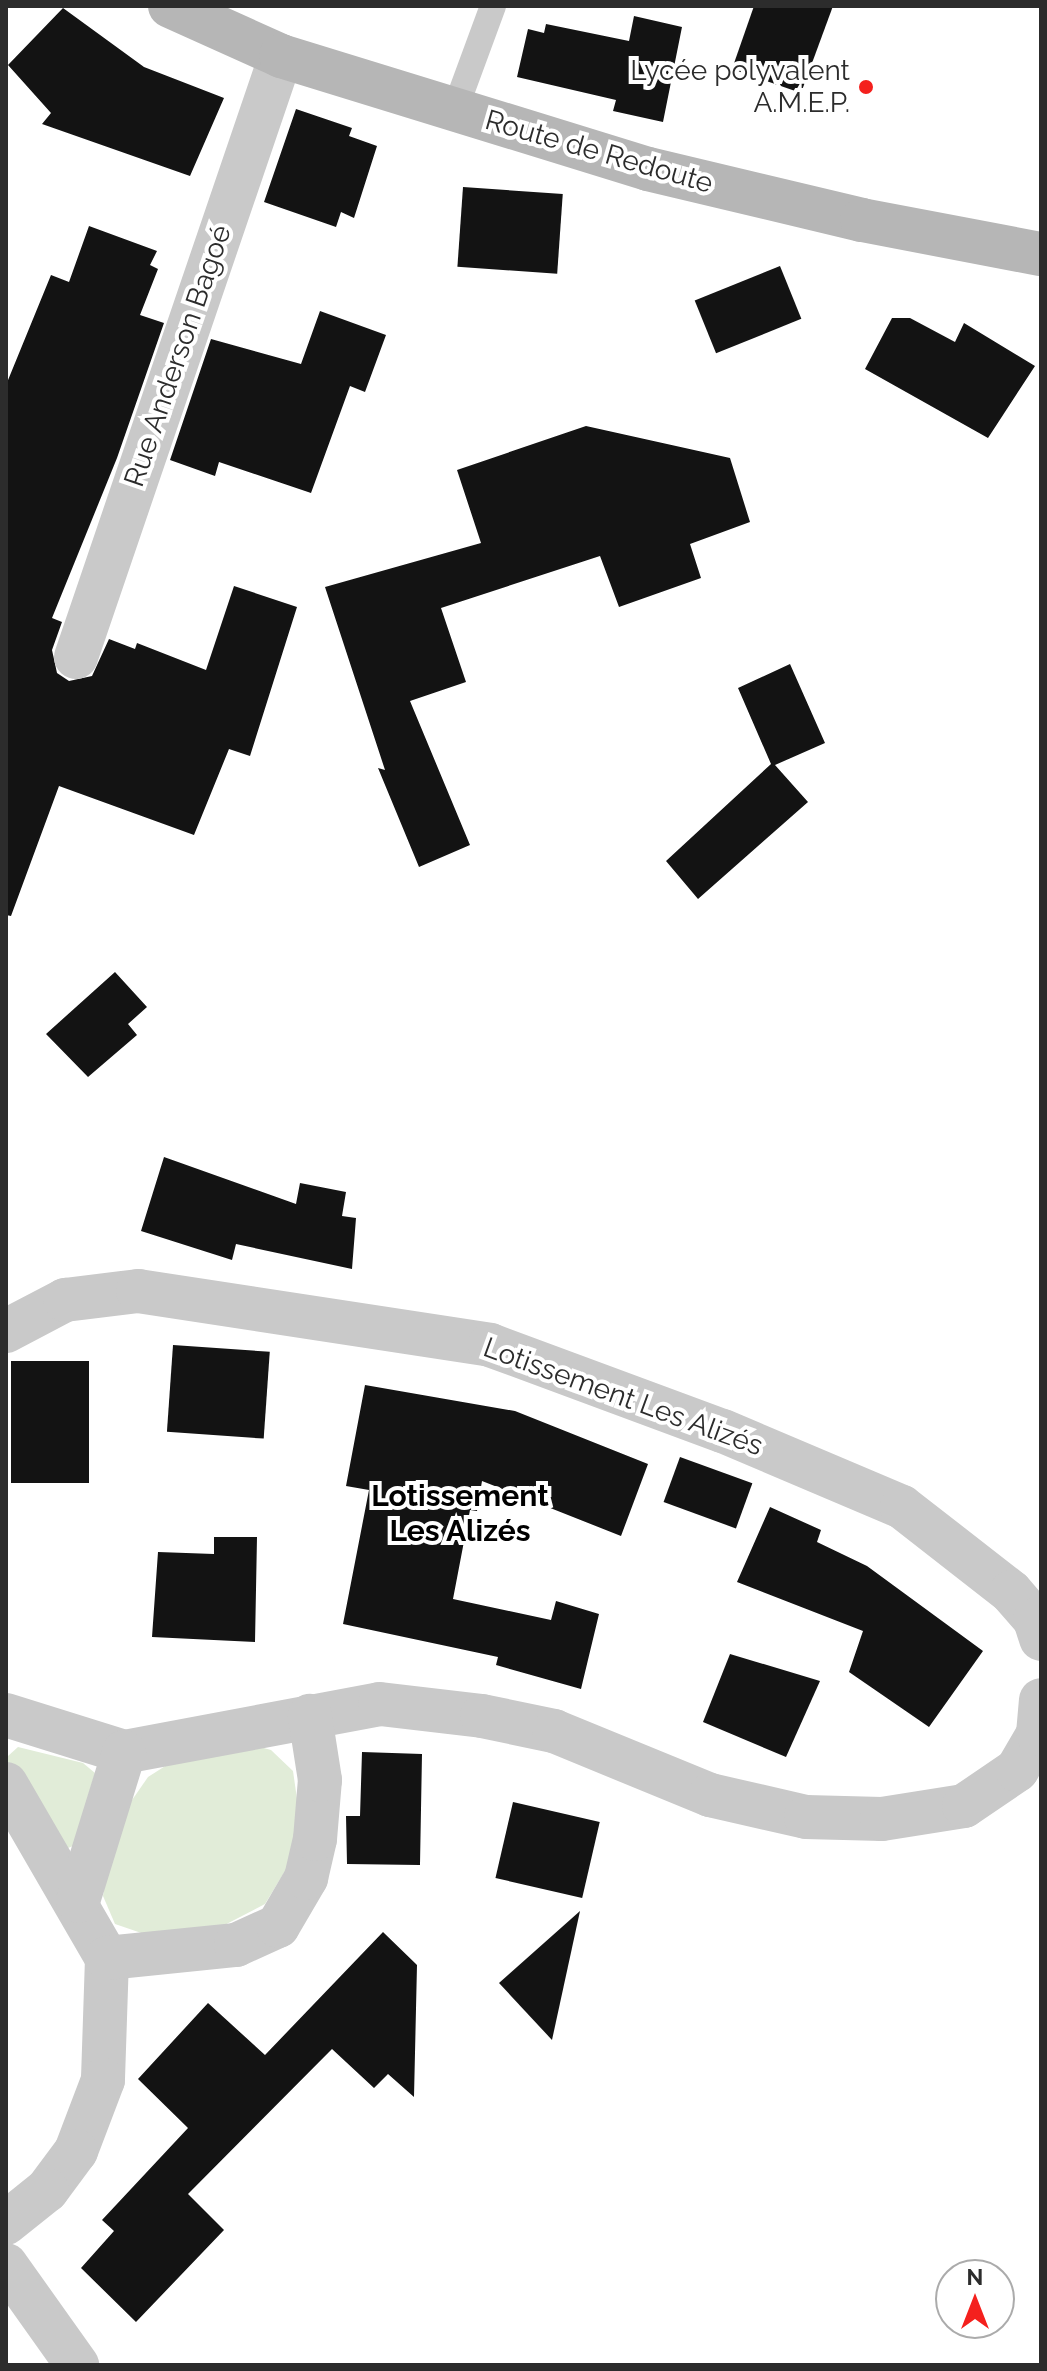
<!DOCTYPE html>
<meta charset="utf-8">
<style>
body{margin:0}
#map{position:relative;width:1047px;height:2371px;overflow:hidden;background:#fff;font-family:Raleway,sans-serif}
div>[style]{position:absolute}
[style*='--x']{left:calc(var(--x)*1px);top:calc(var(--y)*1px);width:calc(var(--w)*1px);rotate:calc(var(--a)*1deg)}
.green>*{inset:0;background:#e1ecd8}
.building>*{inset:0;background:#131313;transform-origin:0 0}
.lane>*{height:26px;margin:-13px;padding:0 13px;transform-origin:13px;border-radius:13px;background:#c9c9c9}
.street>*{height:44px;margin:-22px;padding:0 22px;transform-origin:22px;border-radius:22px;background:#c9c9c9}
.secondary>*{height:44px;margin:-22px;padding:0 22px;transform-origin:22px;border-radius:22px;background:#b6b6b6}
.dots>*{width:22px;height:22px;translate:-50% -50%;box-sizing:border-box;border:4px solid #fff;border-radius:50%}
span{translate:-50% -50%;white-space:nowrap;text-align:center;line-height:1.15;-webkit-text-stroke:8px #fff;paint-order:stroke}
.poi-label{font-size:28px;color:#2c2c2c}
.right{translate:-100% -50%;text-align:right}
.street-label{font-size:28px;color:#2c2c2c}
.neighbourhood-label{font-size:30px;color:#000;font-weight:700}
.frame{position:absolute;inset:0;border:8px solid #2c2c2c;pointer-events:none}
.north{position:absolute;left:935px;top:2259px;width:80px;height:80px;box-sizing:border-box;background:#fff;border:2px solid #ababab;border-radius:50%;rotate:0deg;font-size:22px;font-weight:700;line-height:32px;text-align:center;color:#2c2c2c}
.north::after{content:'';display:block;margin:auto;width:28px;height:36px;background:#f4201d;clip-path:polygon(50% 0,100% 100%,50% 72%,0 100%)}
</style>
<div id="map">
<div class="green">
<div style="clip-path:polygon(249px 1744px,271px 1750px,293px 1771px,299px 1813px,288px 1866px,265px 1904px,213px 1931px,156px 1938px,115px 1924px,103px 1896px,108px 1864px,130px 1803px,148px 1777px,181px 1756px)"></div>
<div style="clip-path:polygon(18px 1747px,83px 1763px,95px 1773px,73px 1846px,63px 1850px,8px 1768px,8px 1756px)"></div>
</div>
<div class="building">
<div style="clip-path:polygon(754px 6px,833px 6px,801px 93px,732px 69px)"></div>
<div style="clip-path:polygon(63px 8px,144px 67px,224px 98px,190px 176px,42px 124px,51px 113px,8px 65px)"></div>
<div style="clip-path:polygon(634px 16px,682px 27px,663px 122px,613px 111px,616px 100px,517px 77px,528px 29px,544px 33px,546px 24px,629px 41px)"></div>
<div style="clip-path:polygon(296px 109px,352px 128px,349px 136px,377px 146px,354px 218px,341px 212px,336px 227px,264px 202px)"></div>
<div style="left:463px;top:187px;width:100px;height:80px;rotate:4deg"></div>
<div style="clip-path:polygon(89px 226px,157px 251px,150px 265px,158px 269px,140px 315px,164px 323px,117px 458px,52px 618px,62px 622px,52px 650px,57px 673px,69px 681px,92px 676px,109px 639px,135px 649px,137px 643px,206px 670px,234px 586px,297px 607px,250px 756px,229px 749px,194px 835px,59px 786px,11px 916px,6px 915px,6px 385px,51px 275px,69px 282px)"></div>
<div style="left:780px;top:266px;width:57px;height:92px;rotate:68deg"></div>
<div style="clip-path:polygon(320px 311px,386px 335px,365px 392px,350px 386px,311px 493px,219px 462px,215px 476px,170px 460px,211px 339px,301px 364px)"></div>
<div style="clip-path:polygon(892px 318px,910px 318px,955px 342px,964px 323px,1035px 366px,988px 438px,865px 369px)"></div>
<div style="clip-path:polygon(586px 426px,730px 458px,750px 522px,690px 544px,701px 578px,619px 607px,600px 556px,441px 608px,466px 682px,410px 701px,470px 845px,419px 867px,378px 768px,385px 770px,325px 587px,481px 543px,457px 470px)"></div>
<div style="clip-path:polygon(790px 664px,825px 743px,775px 765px,808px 802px,698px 899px,666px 861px,771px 764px,738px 688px)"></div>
<div style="clip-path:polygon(115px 972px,147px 1007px,128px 1024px,137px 1035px,88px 1077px,46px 1034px)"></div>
<div style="clip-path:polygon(164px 1157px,296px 1204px,300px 1183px,346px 1192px,342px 1216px,356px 1218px,352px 1269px,236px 1244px,232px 1260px,141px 1231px)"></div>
<div style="left:173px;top:1345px;width:97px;height:87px;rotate:4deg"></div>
<div style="left:11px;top:1361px;width:78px;height:122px"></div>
<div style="clip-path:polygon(365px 1385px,515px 1411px,648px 1464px,621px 1536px,482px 1481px,477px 1511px,470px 1510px,453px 1599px,551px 1620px,556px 1601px,599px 1614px,581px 1689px,496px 1665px,498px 1657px,343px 1624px,369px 1490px,346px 1486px)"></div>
<div style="left:680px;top:1457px;width:77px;height:48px;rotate:20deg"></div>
<div style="clip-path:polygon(770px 1507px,821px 1530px,817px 1542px,867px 1566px,983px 1651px,929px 1727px,849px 1672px,863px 1631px,737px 1582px)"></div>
<div style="clip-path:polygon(214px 1537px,257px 1537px,255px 1642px,152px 1637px,158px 1552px,214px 1554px)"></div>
<div style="clip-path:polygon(730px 1654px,820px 1681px,786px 1757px,703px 1722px)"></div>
<div style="clip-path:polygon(362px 1752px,422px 1754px,420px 1865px,347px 1864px,346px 1816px,360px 1816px)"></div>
<div style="left:513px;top:1802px;width:89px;height:78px;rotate:13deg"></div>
<div style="clip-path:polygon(580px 1911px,552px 2040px,499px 1983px)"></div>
<div style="clip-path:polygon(383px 1932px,417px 1965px,414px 2097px,388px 2074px,374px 2088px,332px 2049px,188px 2194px,224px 2230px,136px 2322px,81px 2268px,114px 2231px,102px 2220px,188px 2128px,138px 2079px,208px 2003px,265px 2055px)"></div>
</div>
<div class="lane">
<div style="--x:454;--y:112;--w:113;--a:-69.8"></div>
</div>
<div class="street">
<div style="--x:76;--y:657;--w:635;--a:-71.17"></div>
<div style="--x:6;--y:1331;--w:67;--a:-27.7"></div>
<div style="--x:65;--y:1300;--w:74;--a:-7"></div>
<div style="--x:138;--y:1291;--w:356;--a:8.7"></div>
<div style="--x:490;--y:1345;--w:248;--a:20.3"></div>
<div style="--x:723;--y:1431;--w:194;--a:23"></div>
<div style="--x:902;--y:1507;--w:138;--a:37.9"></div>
<div style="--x:1011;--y:1592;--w:37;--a:49"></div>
<div style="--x:1035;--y:1620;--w:20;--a:72"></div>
<div style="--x:6;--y:1715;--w:124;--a:17.4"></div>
<div style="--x:124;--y:1752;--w:260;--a:-10.6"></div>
<div style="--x:380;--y:1704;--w:103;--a:6.7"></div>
<div style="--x:482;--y:1716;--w:74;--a:11.8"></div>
<div style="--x:554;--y:1731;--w:169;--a:22.3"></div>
<div style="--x:710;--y:1795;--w:98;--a:12.9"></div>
<div style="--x:806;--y:1817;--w:76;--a:1.5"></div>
<div style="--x:882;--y:1819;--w:83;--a:-9"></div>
<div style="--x:964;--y:1806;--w:64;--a:-34.2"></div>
<div style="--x:1017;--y:1770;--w:42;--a:-59.7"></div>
<div style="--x:1038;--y:1734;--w:34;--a:-85"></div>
<div style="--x:6;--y:1784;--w:201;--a:59.9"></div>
<div style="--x:107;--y:1958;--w:122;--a:91.9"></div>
<div style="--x:103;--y:2080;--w:76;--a:110.8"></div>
<div style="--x:76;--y:2151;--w:49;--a:126.6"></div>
<div style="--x:47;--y:2190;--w:53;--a:141.2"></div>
<div style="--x:78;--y:1901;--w:156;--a:-72.8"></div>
<div style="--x:107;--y:1958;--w:130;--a:-5.8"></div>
<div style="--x:236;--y:1945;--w:46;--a:-24.3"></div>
<div style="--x:278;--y:1926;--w:56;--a:-59.7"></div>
<div style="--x:306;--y:1878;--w:40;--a:-77"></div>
<div style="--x:315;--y:1839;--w:59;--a:-85.2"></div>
<div style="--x:320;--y:1780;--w:65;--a:-98.9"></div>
<div style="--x:6;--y:2265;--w:123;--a:54.6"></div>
</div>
<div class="secondary">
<div style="--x:170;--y:6;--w:122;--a:24.2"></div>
<div style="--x:281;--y:56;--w:384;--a:17.1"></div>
<div style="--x:648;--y:169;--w:220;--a:13.4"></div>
<div style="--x:862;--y:220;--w:182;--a:10.8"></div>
</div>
<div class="dots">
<div style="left:866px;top:87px;background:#f4201d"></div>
</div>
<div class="poi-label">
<span class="right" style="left:850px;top:87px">Lycée polyvalent<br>A.M.E.P.</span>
</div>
<div class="street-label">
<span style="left:599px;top:152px;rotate:16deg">Route de Redoute</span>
<span style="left:178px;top:356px;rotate:-71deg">Rue Anderson Bagoé</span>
<span style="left:623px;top:1397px;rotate:20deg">Lotissement Les Alizés</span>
</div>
<div class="neighbourhood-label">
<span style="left:460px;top:1513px">Lotissement<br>Les Alizés</span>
</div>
<div class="frame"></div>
<div class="north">N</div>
</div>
